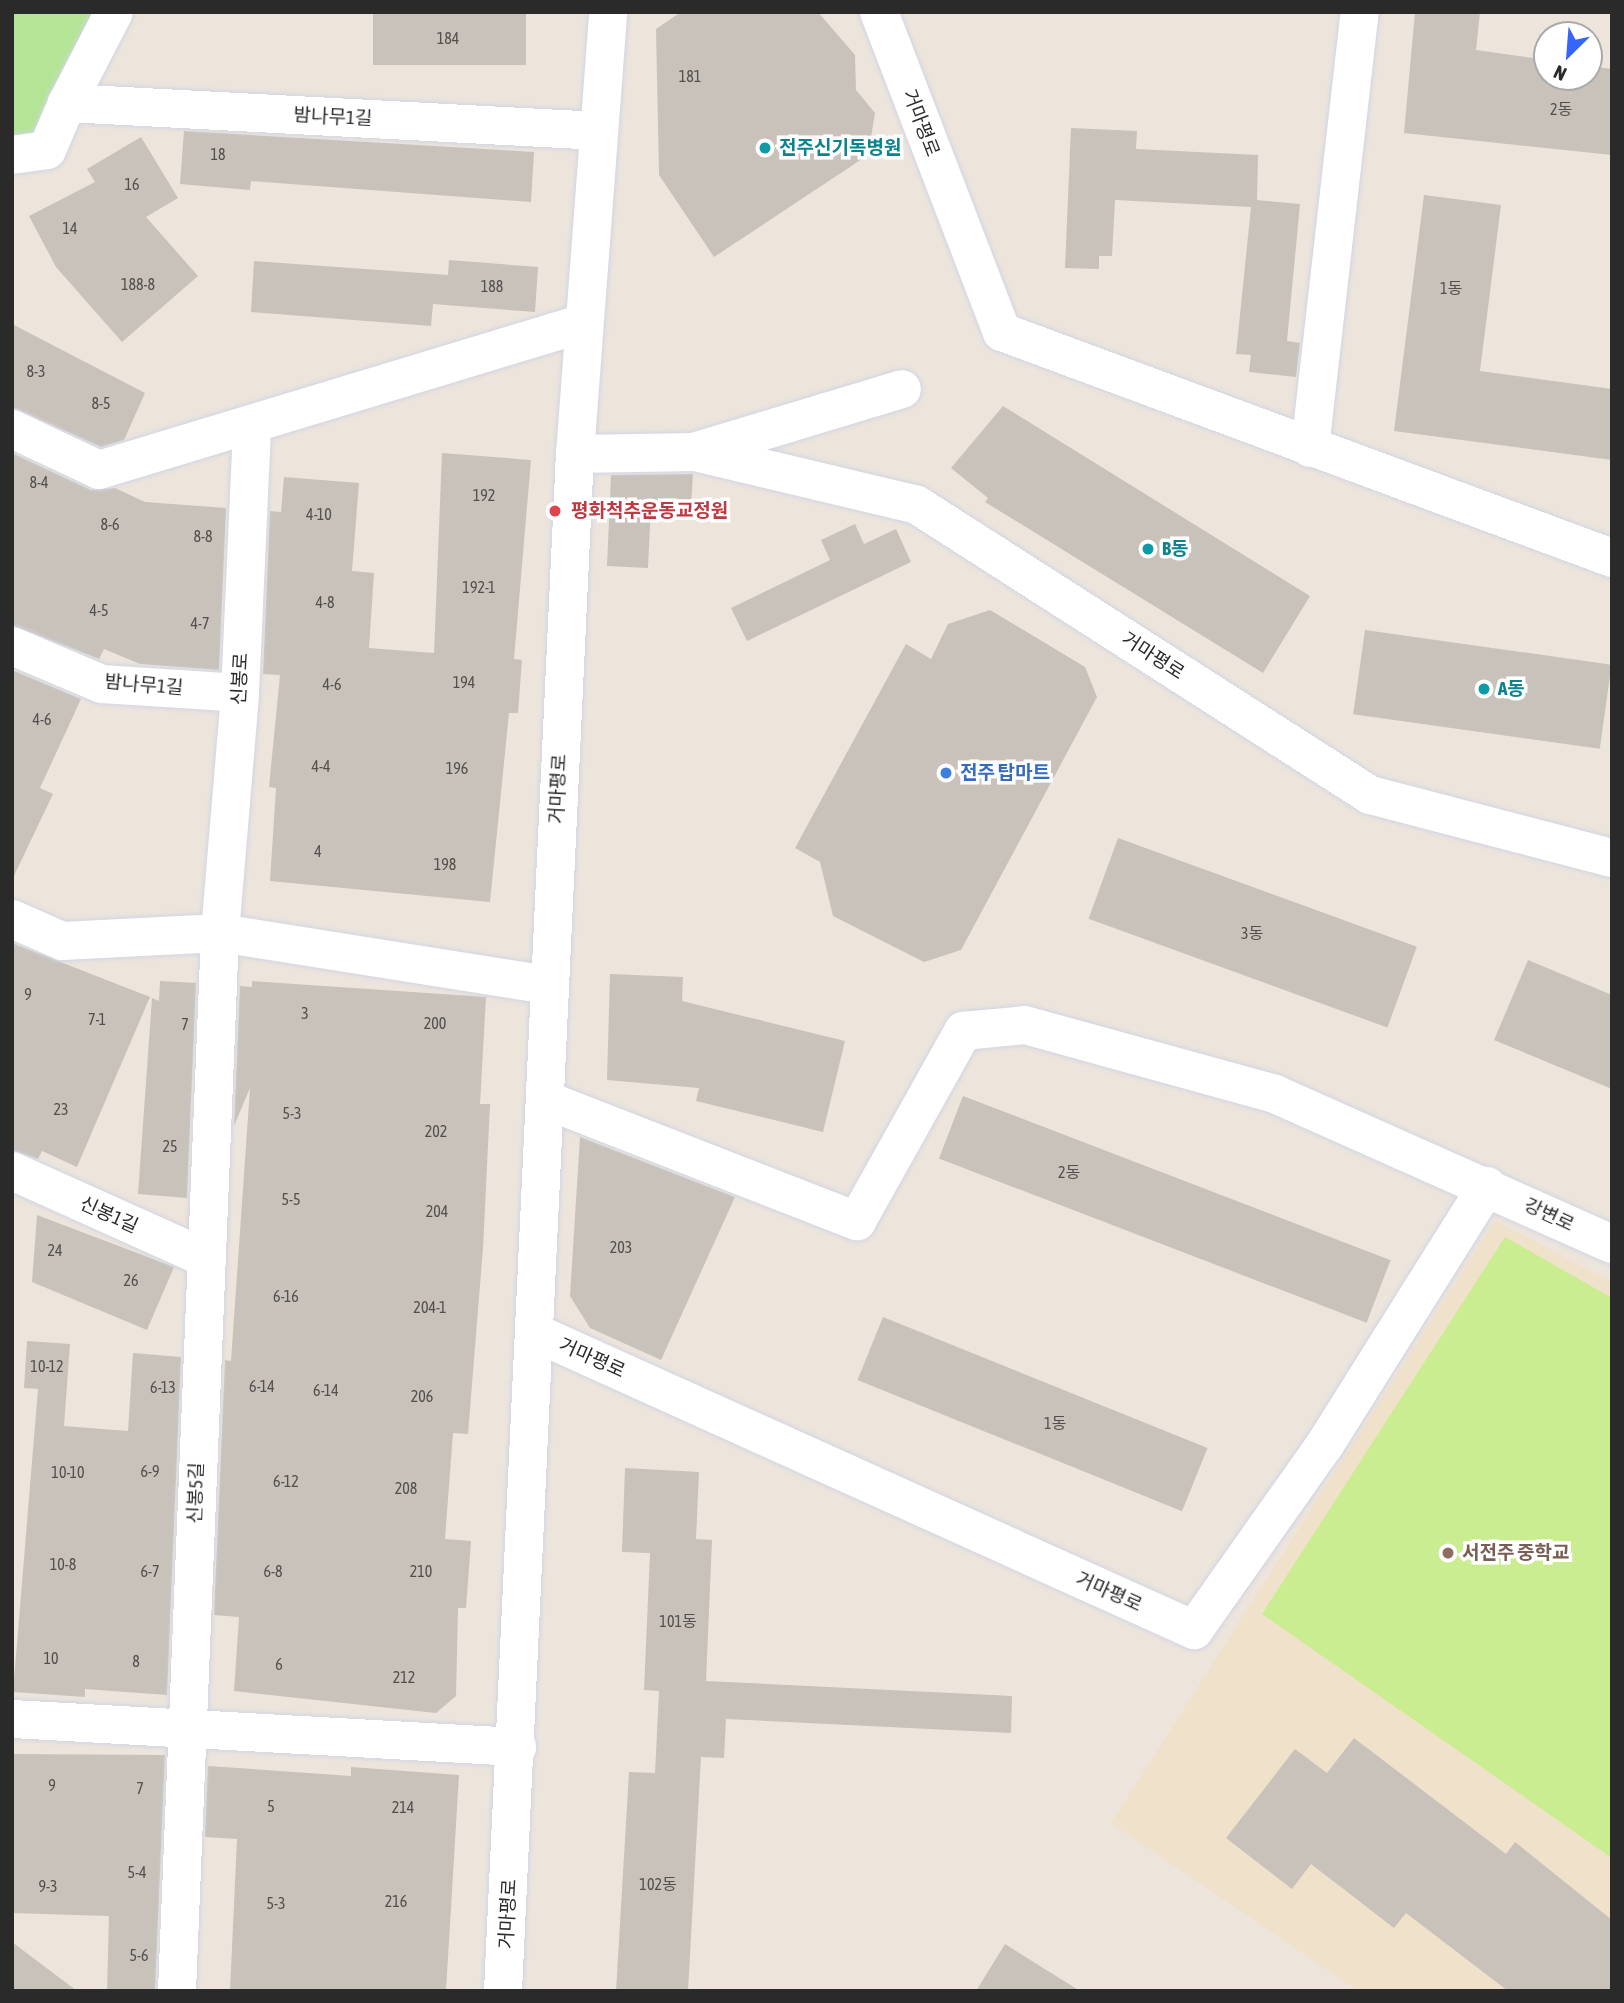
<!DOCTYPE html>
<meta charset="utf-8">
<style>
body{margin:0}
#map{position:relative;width:1624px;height:2003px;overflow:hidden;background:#ede5dc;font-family:"Asap Condensed","Noto Sans KR",sans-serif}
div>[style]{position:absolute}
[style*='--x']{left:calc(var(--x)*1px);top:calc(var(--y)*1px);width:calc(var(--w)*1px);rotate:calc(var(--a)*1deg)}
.education>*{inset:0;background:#efe1ca}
.green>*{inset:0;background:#b4e596}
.pitch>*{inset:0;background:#caed91}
.building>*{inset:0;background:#c8c2bb;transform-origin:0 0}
.roads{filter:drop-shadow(0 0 2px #d1d5e3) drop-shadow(0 0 2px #d1d5e3)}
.minor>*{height:38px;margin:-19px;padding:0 19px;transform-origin:19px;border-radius:19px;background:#fff}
.secondary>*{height:38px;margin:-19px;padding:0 19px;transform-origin:19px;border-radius:19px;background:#fff}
.dots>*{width:19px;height:19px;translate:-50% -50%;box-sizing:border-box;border:4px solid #fff;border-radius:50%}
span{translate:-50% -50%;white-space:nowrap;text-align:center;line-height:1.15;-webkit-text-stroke:7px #fff;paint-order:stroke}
.number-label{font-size:16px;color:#52504e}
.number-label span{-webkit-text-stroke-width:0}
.street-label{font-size:19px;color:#2a2a2a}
.culture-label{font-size:19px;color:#0d838f;font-weight:700}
.left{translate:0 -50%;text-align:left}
.health-label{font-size:19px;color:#be3a42;font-weight:700}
.shop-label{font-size:19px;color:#366cbe;font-weight:700}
.education-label{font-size:19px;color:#785e54;font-weight:700}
.frame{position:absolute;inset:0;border:14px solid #2a2a2a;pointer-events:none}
.north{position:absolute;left:1533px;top:21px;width:70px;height:70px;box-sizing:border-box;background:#fff;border:2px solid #aaa;border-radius:50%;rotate:205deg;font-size:19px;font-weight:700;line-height:28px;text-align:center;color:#2a2a2a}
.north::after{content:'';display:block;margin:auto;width:24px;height:32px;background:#3664ff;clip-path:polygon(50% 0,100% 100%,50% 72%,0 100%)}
</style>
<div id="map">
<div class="education">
<div style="clip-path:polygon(1495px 1221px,1612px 1282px,1612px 1991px,1358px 1991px,1111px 1823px)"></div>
</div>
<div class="green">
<div style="clip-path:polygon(12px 12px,96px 12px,39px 132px,12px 136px)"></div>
</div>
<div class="pitch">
<div style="clip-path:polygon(1505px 1237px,1612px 1298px,1612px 1858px,1262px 1614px)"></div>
</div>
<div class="building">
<div style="left:373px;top:12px;width:153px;height:53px"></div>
<div style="clip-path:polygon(681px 12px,818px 12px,855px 55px,856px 90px,875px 113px,868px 155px,714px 257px,659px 175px,656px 29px)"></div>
<div style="clip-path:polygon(1415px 12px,1480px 12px,1476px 50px,1547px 60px,1547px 77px,1589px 77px,1589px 66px,1612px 69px,1612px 155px,1404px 133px)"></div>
<div style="clip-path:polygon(1071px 128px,1137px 131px,1136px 149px,1258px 155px,1257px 200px,1300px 204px,1287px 341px,1300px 343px,1296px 377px,1249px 372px,1251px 355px,1236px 354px,1251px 207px,1115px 200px,1112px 256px,1099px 256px,1099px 269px,1065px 268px)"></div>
<div style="clip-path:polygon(184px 131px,534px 152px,531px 202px,251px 181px,250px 190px,180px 184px)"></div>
<div style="clip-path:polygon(141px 137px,178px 198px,146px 217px,198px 276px,122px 342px,56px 267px,29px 216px,95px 182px,87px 169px)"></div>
<div style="clip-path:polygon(1424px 195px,1501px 205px,1480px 371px,1612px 389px,1612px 460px,1394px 431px)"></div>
<div style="clip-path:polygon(449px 260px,538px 267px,535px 312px,433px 304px,431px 326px,251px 312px,254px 261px,448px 275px)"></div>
<div style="clip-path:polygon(12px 324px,145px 393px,124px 440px,101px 447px,12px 407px)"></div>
<div style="clip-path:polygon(1003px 406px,1310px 596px,1263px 673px,985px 502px,988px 498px,951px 468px)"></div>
<div style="clip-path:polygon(12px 453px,91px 490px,115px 488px,145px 502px,226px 508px,219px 670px,140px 664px,104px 649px,99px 659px,12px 625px)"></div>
<div style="clip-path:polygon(442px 453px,531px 460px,514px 659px,522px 660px,518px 713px,509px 713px,490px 902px,270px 881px,276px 788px,269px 787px,280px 675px,263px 674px,270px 511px,281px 512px,284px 477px,359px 483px,352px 571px,374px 573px,369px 648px,434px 653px)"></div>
<div style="clip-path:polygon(693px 474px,691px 505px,651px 503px,648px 568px,607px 566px,611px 475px)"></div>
<div style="clip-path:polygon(855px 524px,864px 544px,896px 529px,911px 562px,747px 641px,731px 608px,830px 560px,821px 540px)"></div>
<div style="clip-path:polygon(990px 610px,1085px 667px,1097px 697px,961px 950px,924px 962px,833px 916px,820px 862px,795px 848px,906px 644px,931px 659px,948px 624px)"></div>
<div style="left:1365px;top:630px;width:249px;height:85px;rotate:8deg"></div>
<div style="clip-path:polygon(12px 670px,81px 699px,40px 788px,53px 794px,12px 880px)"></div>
<div style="left:1118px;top:838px;width:318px;height:86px;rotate:20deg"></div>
<div style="clip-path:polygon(12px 943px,150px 997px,77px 1167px,42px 1151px,38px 1159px,12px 1150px)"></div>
<div style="clip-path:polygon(1528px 960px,1612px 995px,1612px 1089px,1494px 1040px)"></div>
<div style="clip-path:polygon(610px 974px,683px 977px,682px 1001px,845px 1041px,823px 1132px,696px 1101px,699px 1088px,607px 1080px)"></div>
<div style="clip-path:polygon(160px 981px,196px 983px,187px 1198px,138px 1194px,152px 998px,159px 1001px)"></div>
<div style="clip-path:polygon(252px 981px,486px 997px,480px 1104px,490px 1104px,483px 1248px,468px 1434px,453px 1433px,445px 1539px,471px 1541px,466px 1608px,458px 1608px,456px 1696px,436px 1713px,234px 1691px,239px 1617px,214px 1615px,225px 1360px,231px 1361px,250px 1088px,234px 1126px,240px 986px,252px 987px)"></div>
<div style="left:963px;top:1096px;width:458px;height:67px;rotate:21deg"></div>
<div style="clip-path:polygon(580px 1137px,735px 1197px,661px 1360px,590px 1328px,570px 1296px)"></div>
<div style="clip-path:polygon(37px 1215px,174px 1267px,147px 1330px,32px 1282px)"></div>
<div style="left:883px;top:1317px;width:350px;height:68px;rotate:22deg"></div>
<div style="clip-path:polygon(27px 1341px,70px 1344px,64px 1426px,128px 1431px,133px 1353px,181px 1357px,167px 1695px,85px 1689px,85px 1697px,13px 1692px,38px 1389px,24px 1388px)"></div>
<div style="clip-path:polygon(625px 1468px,699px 1472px,696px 1539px,712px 1540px,706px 1681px,1012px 1696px,1011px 1733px,726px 1719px,724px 1758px,701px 1757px,688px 1991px,616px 1991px,629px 1772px,655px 1773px,659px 1691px,644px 1690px,650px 1553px,622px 1552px)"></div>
<div style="clip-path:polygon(1354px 1738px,1506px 1854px,1515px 1842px,1612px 1920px,1612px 1991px,1508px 1991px,1406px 1913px,1394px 1928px,1311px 1864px,1292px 1889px,1226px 1838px,1295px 1749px,1327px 1773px)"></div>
<div style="clip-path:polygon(14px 1754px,165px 1755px,155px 1991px,107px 1991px,109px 1916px,12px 1913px)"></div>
<div style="clip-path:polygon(208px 1766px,351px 1776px,351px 1767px,459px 1775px,446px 1991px,230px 1991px,237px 1839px,205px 1837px)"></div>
<div style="clip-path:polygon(12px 1942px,77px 1991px,12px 1991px)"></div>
<div style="clip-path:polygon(1005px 1944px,1080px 1991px,976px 1991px)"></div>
</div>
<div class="roads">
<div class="minor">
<div style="--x:879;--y:12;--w:343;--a:69"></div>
<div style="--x:1002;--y:332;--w:651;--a:20.33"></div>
<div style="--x:67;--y:103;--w:102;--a:-62.7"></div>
<div style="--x:12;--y:155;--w:35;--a:-8"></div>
<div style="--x:47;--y:150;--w:51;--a:-66.9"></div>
<div style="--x:67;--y:103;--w:533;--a:3.01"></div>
<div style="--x:12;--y:429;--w:96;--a:25.2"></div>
<div style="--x:99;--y:470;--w:507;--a:-16.86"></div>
<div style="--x:1310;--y:448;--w:439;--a:-83.5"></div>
<div style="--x:697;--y:451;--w:214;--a:-16.8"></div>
<div style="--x:575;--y:454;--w:120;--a:-1"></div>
<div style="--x:695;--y:452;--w:228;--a:13.4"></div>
<div style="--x:917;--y:505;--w:538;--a:32.63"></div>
<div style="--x:1370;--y:795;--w:250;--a:14.6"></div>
<div style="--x:12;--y:646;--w:98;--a:22.9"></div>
<div style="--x:102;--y:684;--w:138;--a:3.7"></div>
<div style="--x:12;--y:919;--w:55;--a:23.7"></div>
<div style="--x:62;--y:941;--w:158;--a:-2.9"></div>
<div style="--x:220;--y:933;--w:332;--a:9"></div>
<div style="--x:546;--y:1100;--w:334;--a:21.3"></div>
<div style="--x:857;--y:1221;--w:218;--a:-60.8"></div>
<div style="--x:963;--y:1031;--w:62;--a:-5.5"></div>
<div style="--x:1025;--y:1025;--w:259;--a:15.4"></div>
<div style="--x:1275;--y:1094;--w:369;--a:24"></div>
<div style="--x:12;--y:1171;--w:213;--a:24.2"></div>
<div style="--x:538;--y:1334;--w:720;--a:24.29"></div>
<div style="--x:1194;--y:1630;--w:225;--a:-54.8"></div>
<div style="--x:1324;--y:1446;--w:307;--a:-57.9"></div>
<div style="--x:12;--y:1719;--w:506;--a:3.17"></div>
<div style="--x:177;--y:1991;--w:1059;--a:-87.67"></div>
<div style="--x:220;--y:933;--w:241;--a:-85.2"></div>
<div style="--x:240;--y:693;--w:268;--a:-87.4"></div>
</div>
<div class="secondary">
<div style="--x:503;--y:1991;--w:1539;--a:-87.32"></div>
<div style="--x:575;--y:454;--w:443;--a:-85.7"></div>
</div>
</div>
<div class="dots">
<div style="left:765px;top:148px;background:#0f9aa8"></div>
<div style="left:555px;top:511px;background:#e0444e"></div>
<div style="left:1148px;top:549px;background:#0f9aa8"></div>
<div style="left:1484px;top:689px;background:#0f9aa8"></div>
<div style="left:946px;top:773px;background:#3f7fe0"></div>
<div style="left:1448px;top:1553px;background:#8d6e63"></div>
</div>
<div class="number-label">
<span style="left:448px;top:38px">184</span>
<span style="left:690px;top:76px">181</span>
<span style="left:1561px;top:109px">2동</span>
<span style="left:218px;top:154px">18</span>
<span style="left:132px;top:184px">16</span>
<span style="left:70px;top:228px">14</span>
<span style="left:138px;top:284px">188-8</span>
<span style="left:492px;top:286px">188</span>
<span style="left:1451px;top:288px">1동</span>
<span style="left:36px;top:371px">8-3</span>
<span style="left:101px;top:403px">8-5</span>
<span style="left:39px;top:482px">8-4</span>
<span style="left:484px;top:495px">192</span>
<span style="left:319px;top:514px">4-10</span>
<span style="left:110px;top:524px">8-6</span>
<span style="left:203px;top:536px">8-8</span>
<span style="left:479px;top:587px">192-1</span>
<span style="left:325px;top:602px">4-8</span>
<span style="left:99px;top:610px">4-5</span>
<span style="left:200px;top:623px">4-7</span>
<span style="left:464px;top:682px">194</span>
<span style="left:332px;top:684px">4-6</span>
<span style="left:42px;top:719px">4-6</span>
<span style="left:321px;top:766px">4-4</span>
<span style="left:457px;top:768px">196</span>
<span style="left:318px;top:851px">4</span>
<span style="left:445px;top:864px">198</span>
<span style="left:1252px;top:933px">3동</span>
<span style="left:28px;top:994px">9</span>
<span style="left:305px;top:1013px">3</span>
<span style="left:97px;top:1019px">7-1</span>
<span style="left:435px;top:1023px">200</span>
<span style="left:185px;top:1024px">7</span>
<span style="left:61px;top:1109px">23</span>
<span style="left:292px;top:1113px">5-3</span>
<span style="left:436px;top:1131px">202</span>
<span style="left:170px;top:1146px">25</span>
<span style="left:1069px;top:1172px">2동</span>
<span style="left:291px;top:1199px">5-5</span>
<span style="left:437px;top:1211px">204</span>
<span style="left:621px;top:1247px">203</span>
<span style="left:55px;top:1250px">24</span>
<span style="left:131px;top:1280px">26</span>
<span style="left:286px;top:1296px">6-16</span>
<span style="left:430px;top:1307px">204-1</span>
<span style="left:47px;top:1366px">10-12</span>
<span style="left:262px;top:1386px">6-14</span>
<span style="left:163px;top:1387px">6-13</span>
<span style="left:326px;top:1390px">6-14</span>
<span style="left:422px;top:1396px">206</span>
<span style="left:1055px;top:1423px">1동</span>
<span style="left:150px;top:1471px">6-9</span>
<span style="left:68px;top:1472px">10-10</span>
<span style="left:286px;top:1481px">6-12</span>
<span style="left:406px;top:1488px">208</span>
<span style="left:63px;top:1564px">10-8</span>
<span style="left:150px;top:1571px">6-7</span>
<span style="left:273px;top:1571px">6-8</span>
<span style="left:421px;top:1571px">210</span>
<span style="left:678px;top:1621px">101동</span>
<span style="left:51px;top:1658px">10</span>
<span style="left:136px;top:1661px">8</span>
<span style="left:279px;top:1664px">6</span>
<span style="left:404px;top:1677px">212</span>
<span style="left:52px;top:1785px">9</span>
<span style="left:140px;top:1788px">7</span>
<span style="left:271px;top:1806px">5</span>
<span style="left:403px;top:1807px">214</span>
<span style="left:137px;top:1872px">5-4</span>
<span style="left:658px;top:1884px">102동</span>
<span style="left:48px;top:1886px">9-3</span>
<span style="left:396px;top:1901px">216</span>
<span style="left:276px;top:1903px">5-3</span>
<span style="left:139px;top:1955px">5-6</span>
</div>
<div class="street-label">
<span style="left:333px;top:117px;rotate:3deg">밤나무1길</span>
<span style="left:921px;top:123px;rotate:69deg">거마평로</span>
<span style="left:1153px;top:656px;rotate:33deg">거마평로</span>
<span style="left:240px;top:679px;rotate:-87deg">신봉로</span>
<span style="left:144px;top:685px;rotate:5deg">밤나무1길</span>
<span style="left:558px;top:789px;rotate:-87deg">거마평로</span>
<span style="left:109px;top:1215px;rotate:24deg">신봉1길</span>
<span style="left:1549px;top:1215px;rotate:25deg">강변로</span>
<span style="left:592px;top:1358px;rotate:24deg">거마평로</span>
<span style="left:196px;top:1493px;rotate:-88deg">신봉5길</span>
<span style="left:1109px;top:1592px;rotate:24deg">거마평로</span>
<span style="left:508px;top:1914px;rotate:-87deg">거마평로</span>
</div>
<div class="culture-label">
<span class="left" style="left:779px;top:148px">전주신기독병원</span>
<span class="left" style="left:1162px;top:549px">B동</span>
<span class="left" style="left:1498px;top:689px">A동</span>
</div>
<div class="health-label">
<span class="left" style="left:571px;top:511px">평화척추운동교정원</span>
</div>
<div class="shop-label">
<span class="left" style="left:960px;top:773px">전주 탑마트</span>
</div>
<div class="education-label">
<span class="left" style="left:1462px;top:1553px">서전주 중학교</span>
</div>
<div class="frame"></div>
<div class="north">N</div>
</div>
